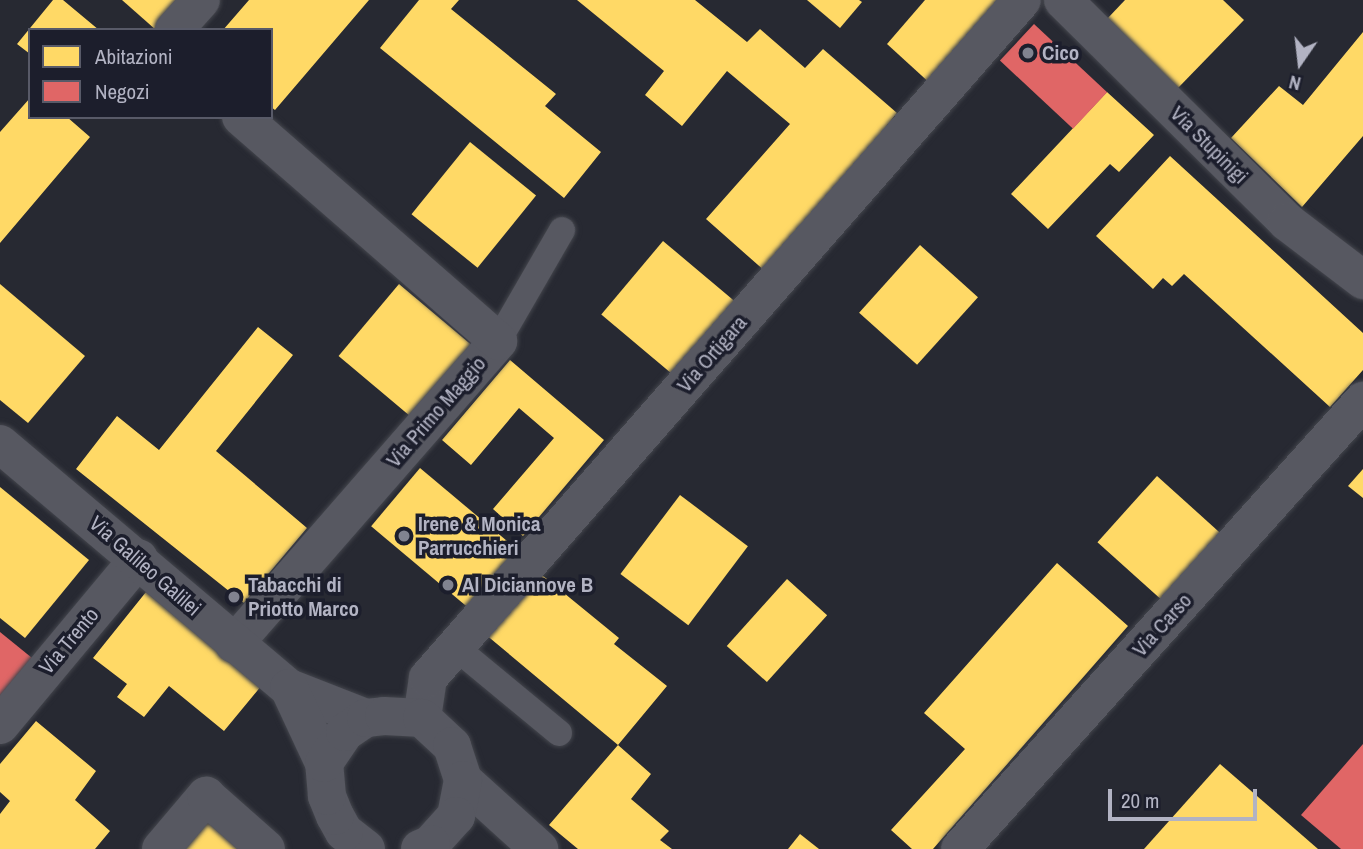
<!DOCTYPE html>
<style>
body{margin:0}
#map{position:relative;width:1363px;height:849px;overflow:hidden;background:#272932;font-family:"Archivo Narrow",sans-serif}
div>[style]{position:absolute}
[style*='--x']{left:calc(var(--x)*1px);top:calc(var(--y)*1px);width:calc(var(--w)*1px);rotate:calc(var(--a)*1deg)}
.homes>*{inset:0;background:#ffd966;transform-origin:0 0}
.shops>*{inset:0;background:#e06666;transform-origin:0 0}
.roads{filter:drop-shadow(0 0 2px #43454c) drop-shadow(0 0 2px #43454c)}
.service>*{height:26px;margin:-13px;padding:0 13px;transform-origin:13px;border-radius:13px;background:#575861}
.minor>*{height:38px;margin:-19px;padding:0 19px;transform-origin:19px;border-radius:19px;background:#575861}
.tertiary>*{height:38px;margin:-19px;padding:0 19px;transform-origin:19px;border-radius:19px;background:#575861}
.dots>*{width:19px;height:19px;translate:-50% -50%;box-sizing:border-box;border:4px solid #1c1e2c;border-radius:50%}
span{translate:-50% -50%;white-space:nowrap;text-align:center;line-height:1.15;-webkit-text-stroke:7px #1c1e2c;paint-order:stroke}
.poi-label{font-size:21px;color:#b2b3c3;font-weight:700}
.left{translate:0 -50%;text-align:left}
.street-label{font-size:21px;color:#b2b3c3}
.legend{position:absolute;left:28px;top:28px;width:245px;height:91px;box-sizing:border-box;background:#1c1e2c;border:2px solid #585a68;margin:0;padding:9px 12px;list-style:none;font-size:21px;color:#b2b3c3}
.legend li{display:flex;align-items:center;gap:14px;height:35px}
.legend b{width:35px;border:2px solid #585a68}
.north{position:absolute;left:1265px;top:28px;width:70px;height:70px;-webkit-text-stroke:5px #1c1e2c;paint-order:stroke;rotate:194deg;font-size:19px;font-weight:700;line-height:28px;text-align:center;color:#b2b3c3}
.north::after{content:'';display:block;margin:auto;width:24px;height:32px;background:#b2b3c3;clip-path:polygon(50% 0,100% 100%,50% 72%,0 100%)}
.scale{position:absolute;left:1108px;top:789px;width:149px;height:32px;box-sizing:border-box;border:4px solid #b2b3c3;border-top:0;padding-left:9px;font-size:21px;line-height:24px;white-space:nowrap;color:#b2b3c3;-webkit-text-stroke:5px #1c1e2c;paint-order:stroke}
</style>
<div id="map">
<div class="homes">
<div style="clip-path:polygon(53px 0,63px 0,99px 30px,30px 30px,30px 54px,17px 44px)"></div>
<div style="clip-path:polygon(122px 0,191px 0,156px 30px)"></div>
<div style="clip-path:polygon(249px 0,369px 0,275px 110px,271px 107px,271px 30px,223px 30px)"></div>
<div style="clip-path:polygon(419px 0,459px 0,451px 9px,556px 94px,545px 106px,601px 152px,564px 198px,380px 48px)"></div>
<div style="clip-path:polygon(577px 0,695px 0,747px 42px,760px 29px,805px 68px,823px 49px,897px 113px,767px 273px,706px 219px,790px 124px,727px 71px,682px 126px,645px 95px,664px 71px)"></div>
<div style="clip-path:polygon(807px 0,859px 0,862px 2px,840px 28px)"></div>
<div style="clip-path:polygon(925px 0,1007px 0,933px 86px,887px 44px)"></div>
<div style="clip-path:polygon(1125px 0,1223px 0,1244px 20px,1178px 88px,1107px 19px)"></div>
<div style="clip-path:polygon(1363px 32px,1363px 136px,1302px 207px,1231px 138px,1279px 86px,1303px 105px)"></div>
<div style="clip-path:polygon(1107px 92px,1154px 135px,1119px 172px,1110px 164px,1048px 229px,1011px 194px)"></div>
<div style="clip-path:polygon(30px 98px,30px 117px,67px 117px,90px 137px,0 243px,0 132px)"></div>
<div style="left:470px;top:142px;width:85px;height:93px;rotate:39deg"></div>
<div style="clip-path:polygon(1170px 156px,1363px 333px,1363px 370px,1330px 407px,1184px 274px,1172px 286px,1163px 278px,1153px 289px,1096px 236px)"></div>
<div style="left:663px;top:241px;width:99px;height:96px;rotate:40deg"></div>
<div style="left:920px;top:245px;width:78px;height:91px;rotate:42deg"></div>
<div style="clip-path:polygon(0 284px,85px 356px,28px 423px,0 400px)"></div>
<div style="left:399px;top:284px;width:94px;height:94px;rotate:40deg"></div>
<div style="clip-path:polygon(258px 327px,293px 355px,216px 451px,307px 528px,244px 603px,76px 469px,117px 416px,159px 450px)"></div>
<div style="clip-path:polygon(510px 360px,604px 440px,523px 536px,493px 509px,554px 438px,519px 408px,471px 465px,442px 440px)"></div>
<div style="left:420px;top:468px;width:126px;height:76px;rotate:40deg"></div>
<div style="clip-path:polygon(1363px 469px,1363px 498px,1348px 486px)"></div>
<div style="left:1157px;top:476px;width:91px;height:89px;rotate:42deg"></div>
<div style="clip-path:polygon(0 487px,89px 560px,25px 638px,0 618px)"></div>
<div style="left:680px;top:495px;width:85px;height:99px;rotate:37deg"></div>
<div style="clip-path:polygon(1057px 563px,1128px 626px,933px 849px,912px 849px,891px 830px,965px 749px,924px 713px)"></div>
<div style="clip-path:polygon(537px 571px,619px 638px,614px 644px,667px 686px,618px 745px,485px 634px)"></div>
<div style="left:787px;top:579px;width:54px;height:90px;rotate:42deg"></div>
<div style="clip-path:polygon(146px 592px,262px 685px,224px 731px,169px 686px,144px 717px,117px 697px,127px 684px,93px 658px)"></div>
<div style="clip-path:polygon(36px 721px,96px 771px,75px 800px,110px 831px,95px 849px,0 849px,0 814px,10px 801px,0 792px,0 764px)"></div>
<div style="clip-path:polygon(618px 745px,651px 774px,631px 799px,669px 831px,660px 840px,672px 849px,578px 849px,549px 825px)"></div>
<div style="clip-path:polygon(1220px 764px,1318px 849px,1144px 849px)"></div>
<div style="clip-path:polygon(204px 817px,240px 849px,176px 849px)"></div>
<div style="clip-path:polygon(800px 834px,819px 849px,788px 849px)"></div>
</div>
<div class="shops">
<div style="left:1034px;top:24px;width:100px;height:50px;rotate:43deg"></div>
<div style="clip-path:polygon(0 632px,37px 662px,0 708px)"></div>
<div style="clip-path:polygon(1363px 744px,1363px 849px,1341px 849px,1301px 815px)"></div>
</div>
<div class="roads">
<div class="service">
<div style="--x:498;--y:341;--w:128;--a:-60"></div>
<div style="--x:455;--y:647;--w:135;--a:39.6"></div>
</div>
<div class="minor">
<div style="--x:1063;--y:0;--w:315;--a:44.7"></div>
<div style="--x:1287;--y:222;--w:96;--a:37.3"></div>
<div style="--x:174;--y:30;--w:40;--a:-48"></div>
<div style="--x:234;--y:644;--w:402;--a:-48.9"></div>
<div style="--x:498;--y:341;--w:341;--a:-138.9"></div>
<div style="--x:422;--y:718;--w:40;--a:-81.5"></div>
<div style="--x:428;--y:678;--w:901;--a:-48.78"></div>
<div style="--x:0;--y:725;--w:217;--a:-50.2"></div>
<div style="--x:463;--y:780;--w:103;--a:42.2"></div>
<div style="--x:161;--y:849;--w:70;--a:-49.7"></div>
<div style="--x:206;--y:796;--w:80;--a:41.5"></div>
<div style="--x:960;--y:849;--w:603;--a:-48.03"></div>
</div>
<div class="tertiary">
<div style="--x:0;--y:444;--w:378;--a:40.2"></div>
<div style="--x:289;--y:688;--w:83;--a:21.3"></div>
<div style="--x:289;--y:688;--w:83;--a:65"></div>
<div style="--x:366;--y:849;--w:28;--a:-142"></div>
<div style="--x:344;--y:832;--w:18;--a:-119"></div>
<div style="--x:335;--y:816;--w:22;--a:-112"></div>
<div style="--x:327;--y:796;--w:33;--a:-95"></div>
<div style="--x:324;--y:763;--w:37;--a:-56"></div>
<div style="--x:345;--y:732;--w:25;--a:-34"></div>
<div style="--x:366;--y:718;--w:18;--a:-6"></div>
<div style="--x:384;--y:716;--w:38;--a:3"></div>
<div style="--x:422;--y:718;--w:41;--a:43"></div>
<div style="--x:452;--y:746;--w:36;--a:72"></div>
<div style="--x:463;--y:780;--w:37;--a:101"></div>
<div style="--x:456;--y:816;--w:38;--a:132"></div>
<div style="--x:431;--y:844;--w:12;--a:156"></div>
</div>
</div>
<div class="dots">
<div style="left:1028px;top:53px;background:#818390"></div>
<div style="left:404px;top:536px;background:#818390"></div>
<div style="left:448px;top:585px;background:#818390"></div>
<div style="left:234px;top:597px;background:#818390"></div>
</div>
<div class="poi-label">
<span class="left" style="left:1042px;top:53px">Cico</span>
<span class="left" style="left:418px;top:536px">Irene &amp; Monica<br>Parrucchieri</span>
<span class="left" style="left:248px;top:597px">Tabacchi di<br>Priotto Marco</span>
<span class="left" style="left:462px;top:585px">Al Diciannove B</span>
</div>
<div class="street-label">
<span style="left:1209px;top:145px;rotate:45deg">Via Stupinigi</span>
<span style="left:712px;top:354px;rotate:-49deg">Via Ortigara</span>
<span style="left:436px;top:412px;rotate:-49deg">Via Primo Maggio</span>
<span style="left:145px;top:566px;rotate:41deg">Via Galileo Galilei</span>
<span style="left:1162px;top:625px;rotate:-48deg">Via Carso</span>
<span style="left:69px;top:641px;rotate:-50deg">Via Trento</span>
</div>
<ul class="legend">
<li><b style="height:19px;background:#ffd966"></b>Abitazioni</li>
<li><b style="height:19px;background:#e06666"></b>Negozi</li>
</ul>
<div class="north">N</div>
<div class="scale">20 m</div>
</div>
